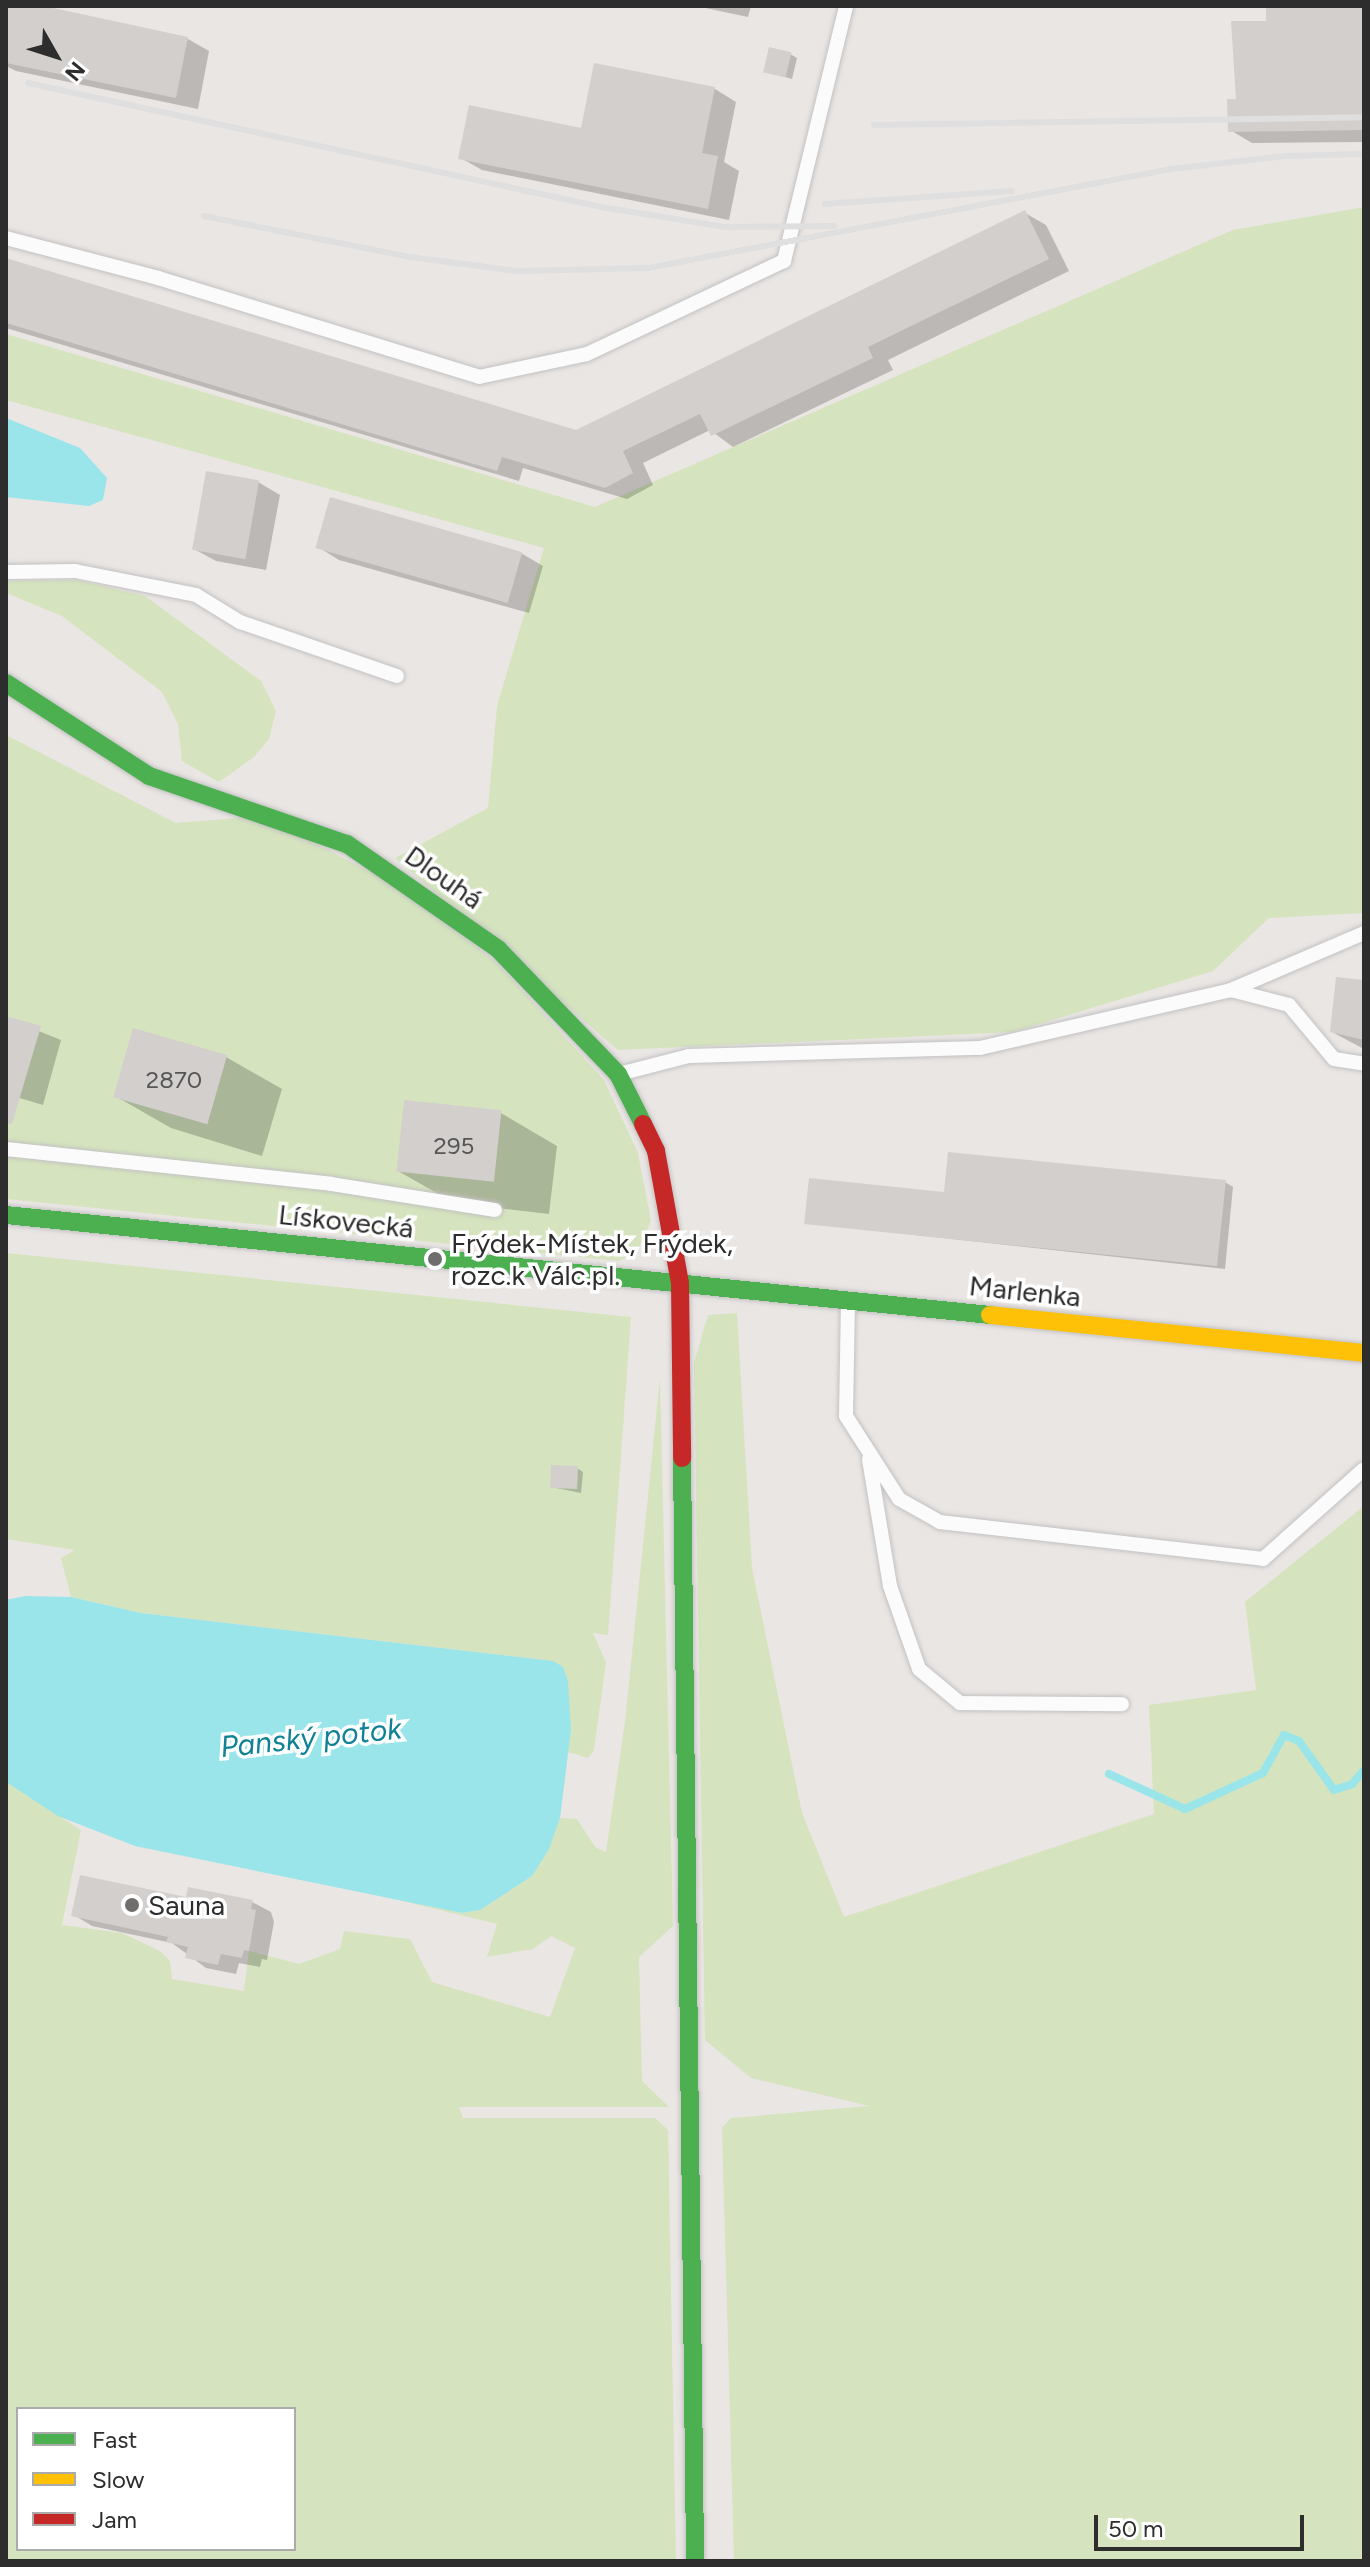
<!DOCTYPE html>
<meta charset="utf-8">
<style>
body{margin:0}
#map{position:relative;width:1370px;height:2567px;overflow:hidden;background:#eae6e4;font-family:Figtree,sans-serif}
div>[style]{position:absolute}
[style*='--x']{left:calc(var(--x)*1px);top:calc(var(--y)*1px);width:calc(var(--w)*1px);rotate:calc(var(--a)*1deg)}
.green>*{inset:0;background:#d5e4be}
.water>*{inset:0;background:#99e5ea}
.shadow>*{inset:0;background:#0003}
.stream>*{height:8px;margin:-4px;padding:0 4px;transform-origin:4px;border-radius:4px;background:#99e5ea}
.building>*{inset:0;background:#d2cfcd;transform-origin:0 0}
.roads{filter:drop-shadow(0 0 2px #c2c2c2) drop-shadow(0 0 2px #c2c2c2)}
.lane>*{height:14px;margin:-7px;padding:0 7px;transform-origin:7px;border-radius:7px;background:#fcfbfb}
.fast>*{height:18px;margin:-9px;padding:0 9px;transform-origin:9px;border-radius:9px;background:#4caf50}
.slow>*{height:18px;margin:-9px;padding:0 9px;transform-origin:9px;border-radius:9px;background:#ffc107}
.jam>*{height:18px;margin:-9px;padding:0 9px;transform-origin:9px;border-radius:9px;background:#c62828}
.rail>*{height:6px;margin:-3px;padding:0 3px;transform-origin:3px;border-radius:3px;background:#dfdfe0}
.dots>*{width:22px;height:22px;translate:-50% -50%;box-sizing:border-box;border:4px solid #fff;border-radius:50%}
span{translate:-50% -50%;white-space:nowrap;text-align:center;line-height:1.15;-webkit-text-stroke:7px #fff;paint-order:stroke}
.number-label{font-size:24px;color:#575656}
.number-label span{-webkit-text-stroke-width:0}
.street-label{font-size:28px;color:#2d2d2d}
.poi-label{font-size:28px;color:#2d2d2d}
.left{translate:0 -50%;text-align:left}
.water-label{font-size:30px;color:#108296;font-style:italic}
.frame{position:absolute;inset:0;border:8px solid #2d2d2d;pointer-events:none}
.legend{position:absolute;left:16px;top:2407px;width:280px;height:144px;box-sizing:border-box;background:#fff;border:2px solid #ababab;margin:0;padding:10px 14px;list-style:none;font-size:24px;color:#2d2d2d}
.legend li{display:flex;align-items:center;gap:16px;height:40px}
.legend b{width:40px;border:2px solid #ababab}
.north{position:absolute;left:16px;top:16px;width:80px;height:80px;-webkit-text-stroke:6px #fff;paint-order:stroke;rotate:129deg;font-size:22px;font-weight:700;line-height:32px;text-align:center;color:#2d2d2d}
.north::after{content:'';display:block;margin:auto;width:28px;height:36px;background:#2d2d2d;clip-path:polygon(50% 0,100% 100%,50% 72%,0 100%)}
.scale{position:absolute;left:1094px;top:2515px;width:210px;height:36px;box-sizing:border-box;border:4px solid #2d2d2d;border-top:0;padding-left:10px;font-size:24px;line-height:28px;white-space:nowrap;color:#2d2d2d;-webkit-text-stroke:6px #fff;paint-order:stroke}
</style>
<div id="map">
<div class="green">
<div style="clip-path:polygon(1364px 207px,1364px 913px,1269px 918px,1213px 971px,1013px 1032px,618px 1050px,395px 858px,488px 808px,497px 706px,544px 548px,6px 400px,6px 334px,595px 507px,1233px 230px)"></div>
<div style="clip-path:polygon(76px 580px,145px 596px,261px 681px,276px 711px,269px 739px,254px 757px,219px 782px,182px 761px,178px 724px,162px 692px,62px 616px,6px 593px,6px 581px)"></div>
<div style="clip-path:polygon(6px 735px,176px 823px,262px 816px,401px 888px,497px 963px,604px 1080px,638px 1153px,651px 1221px,637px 1252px,619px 1261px,6px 1199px)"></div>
<div style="clip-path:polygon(6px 1253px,631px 1317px,608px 1635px,593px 1633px,606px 1662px,594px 1750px,588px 1758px,568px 1752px,571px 1730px,553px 1661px,141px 1613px,71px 1597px,61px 1558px,75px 1550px,6px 1539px)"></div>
<div style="clip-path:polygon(737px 1313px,752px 1568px,802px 1813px,844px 1917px,1154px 1814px,1149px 1705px,1256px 1690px,1245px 1602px,1364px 1506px,1364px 2561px,734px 2561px,722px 2128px,731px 2118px,869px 2106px,751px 2078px,705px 2040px,694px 1363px,708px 1315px)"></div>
<div style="clip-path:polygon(evenodd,660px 1378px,673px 1926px,639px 1957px,642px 2081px,669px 2107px,459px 2107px,463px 2118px,655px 2118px,668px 2130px,676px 2561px,6px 2561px,6px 1782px,81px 1830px,62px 1925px,122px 1933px,160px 1951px,170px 1961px,172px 1979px,244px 1991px,249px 1951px,299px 1964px,340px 1949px,344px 1931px,410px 1939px,432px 1982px,550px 2017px,575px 1948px,551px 1936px,533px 1949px,487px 1957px,497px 1924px,391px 1898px,462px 1913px,480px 1910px,532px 1876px,560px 1818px,577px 1819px,595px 1847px,606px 1852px,625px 1722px,660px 1378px,18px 2409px,294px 2409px,294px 2549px,18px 2549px,18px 2409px)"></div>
</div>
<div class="water">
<div style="clip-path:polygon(6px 418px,80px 448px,107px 478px,103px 500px,89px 506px,6px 497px)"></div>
<div style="clip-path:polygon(25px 1596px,71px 1597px,141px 1613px,553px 1661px,563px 1667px,568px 1681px,571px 1730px,560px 1818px,549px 1849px,532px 1876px,480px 1910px,462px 1913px,135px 1846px,58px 1816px,6px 1782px,6px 1600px)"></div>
</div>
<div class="shadow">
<div style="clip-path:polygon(6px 6px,35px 6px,188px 39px,209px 51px,198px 109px,16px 71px,6px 66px)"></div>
<div style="clip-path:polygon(696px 6px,751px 6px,748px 17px)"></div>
<div style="clip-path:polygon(1268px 6px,1364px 6px,1364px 142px,1252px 143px,1230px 130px,1268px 23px)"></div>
<div style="clip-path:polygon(790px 54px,797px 58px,792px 79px,765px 71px)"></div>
<div style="clip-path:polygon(595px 65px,715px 89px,736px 102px,724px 162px,739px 171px,729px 220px,482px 170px,461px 158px,582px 130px)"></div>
<div style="clip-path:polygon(1025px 213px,1046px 225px,1069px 271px,888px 360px,893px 370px,733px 447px,710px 430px,643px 463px,653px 485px,627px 499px,523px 468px,519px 481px,6px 328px,6px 260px,577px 432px)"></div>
<div style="clip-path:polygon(258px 482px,280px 495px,266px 570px,216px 561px,194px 549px)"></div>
<div style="clip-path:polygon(318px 547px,521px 553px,543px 566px,529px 613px,339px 560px)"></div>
<div style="clip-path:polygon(1364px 983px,1364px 1049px,1332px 1032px)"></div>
<div style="clip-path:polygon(6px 1018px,61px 1040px,43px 1105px,6px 1094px)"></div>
<div style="clip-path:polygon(226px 1057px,282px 1089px,262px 1156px,171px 1128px,115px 1096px)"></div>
<div style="clip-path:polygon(406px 1102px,501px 1113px,557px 1146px,549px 1214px,454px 1203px,398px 1171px)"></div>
<div style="clip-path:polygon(1225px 1182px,1233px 1187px,1225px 1269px,806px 1223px,946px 1194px)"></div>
<div style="clip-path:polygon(577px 1468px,583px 1472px,581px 1493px,551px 1487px)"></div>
<div style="clip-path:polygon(252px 1902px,271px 1912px,274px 1922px,267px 1960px,262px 1959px,260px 1967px,239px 1963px,236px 1974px,206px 1968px,172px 1943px,92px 1926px,74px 1915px)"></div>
</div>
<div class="stream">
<div style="--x:1109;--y:1774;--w:84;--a:24.7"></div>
<div style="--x:1185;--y:1809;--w:86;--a:-24.8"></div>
<div style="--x:1263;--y:1773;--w:43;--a:-61.1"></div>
<div style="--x:1284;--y:1735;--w:16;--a:22"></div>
<div style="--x:1299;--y:1741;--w:60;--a:54.5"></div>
<div style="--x:1334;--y:1790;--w:19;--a:-18"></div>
<div style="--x:1352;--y:1784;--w:18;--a:-49"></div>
</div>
<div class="building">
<div style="clip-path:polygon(6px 6px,44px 6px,188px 37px,176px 98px,6px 63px)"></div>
<div style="clip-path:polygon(1266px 6px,1364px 6px,1364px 130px,1228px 132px,1227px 99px,1236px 99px,1231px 21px,1266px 21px)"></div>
<div style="left:769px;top:47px;width:23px;height:26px;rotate:13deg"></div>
<div style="clip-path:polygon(594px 63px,715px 87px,702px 153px,718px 156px,708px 209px,458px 159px,469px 105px,581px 128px)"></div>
<div style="clip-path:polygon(1025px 210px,1049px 259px,868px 347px,873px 358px,711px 436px,700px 414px,623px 451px,633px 473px,605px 488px,502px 457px,497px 471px,6px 323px,6px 258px,576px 430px)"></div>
<div style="left:206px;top:471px;width:54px;height:80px;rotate:10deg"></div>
<div style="left:330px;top:497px;width:200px;height:53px;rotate:16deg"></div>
<div style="clip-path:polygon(1336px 977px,1364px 980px,1364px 1040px,1330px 1032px)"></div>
<div style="clip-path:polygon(6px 1016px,41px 1026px,12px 1124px,6px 1123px)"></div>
<div style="left:133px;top:1028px;width:98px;height:72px;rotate:16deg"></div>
<div style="left:404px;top:1100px;width:98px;height:72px;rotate:6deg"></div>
<div style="clip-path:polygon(948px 1152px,1226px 1180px,1217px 1266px,804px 1224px,809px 1178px,944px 1192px)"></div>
<div style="left:551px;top:1465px;width:27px;height:23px;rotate:2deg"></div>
<div style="clip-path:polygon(80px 1875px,186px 1897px,188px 1887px,253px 1900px,251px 1909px,256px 1910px,249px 1951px,244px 1950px,242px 1958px,221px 1954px,218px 1965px,185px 1958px,188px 1947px,166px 1942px,168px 1937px,71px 1916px)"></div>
</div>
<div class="roads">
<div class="lane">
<div style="--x:6;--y:238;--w:157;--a:14.7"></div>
<div style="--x:158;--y:278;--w:336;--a:17.1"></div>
<div style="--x:479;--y:377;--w:110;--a:-12"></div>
<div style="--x:587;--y:354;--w:218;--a:-25.3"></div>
<div style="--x:784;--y:261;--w:262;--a:-76.3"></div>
<div style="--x:6;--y:572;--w:69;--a:-0.8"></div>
<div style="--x:75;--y:571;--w:123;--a:11.2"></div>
<div style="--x:196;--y:595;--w:52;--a:31.5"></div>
<div style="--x:240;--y:622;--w:166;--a:19"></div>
<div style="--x:1231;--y:990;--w:145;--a:-23.2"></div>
<div style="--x:619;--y:1074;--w:72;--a:-14.4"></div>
<div style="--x:689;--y:1056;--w:291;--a:-1.6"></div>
<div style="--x:980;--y:1048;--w:258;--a:-13"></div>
<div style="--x:1231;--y:990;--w:60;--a:14.5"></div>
<div style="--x:1289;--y:1005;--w:70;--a:50.2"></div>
<div style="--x:1334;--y:1059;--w:30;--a:9"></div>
<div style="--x:6;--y:1149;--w:327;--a:6.1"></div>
<div style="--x:331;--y:1184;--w:166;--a:9"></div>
<div style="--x:848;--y:1301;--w:115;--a:91"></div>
<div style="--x:846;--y:1416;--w:98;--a:57.4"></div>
<div style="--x:899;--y:1499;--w:47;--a:29.3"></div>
<div style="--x:940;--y:1522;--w:325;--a:6.5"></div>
<div style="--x:1263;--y:1559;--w:135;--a:-41.7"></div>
<div style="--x:869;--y:1459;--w:129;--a:80.6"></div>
<div style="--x:890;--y:1586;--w:88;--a:70.7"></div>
<div style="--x:919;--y:1669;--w:53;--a:39.7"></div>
<div style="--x:960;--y:1703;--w:162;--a:0.4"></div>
</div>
<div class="fast">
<div style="--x:6;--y:683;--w:171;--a:33"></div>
<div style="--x:149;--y:776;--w:209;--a:19"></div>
<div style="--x:347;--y:844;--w:184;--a:34.8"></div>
<div style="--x:498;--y:949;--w:173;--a:46.2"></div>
<div style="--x:618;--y:1074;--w:56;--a:63.4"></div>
<div style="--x:6;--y:1215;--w:989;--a:5.8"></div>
<div style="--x:682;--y:1458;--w:1103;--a:89.32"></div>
</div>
<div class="slow">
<div style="--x:990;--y:1315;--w:376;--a:5.8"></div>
</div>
<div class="jam">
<div style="--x:643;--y:1124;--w:30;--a:64"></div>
<div style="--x:656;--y:1151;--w:134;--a:79.7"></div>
<div style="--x:680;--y:1283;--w:175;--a:89.3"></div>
</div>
</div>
<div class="rail">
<div style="--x:28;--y:83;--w:586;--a:12.21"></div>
<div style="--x:601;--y:207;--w:126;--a:9.2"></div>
<div style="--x:725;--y:227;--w:109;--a:-0.5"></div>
<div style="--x:874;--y:125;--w:490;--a:-0.9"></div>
<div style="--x:825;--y:204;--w:187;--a:-4"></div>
<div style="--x:204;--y:216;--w:210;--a:11.3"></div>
<div style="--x:410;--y:257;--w:108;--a:7.5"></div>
<div style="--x:517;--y:271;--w:131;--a:-1.3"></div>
<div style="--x:648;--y:268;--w:532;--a:-10.72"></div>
<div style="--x:1171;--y:169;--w:115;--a:-6.5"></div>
<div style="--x:1285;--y:156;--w:79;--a:-1.5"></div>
</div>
<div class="dots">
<div style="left:435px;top:1259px;background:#6f6e6d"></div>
<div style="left:132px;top:1905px;background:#6f6e6d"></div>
</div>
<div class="number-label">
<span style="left:174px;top:1080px">2870</span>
<span style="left:454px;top:1146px">295</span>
</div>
<div class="street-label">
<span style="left:444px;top:877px;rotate:35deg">Dlouhá</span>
<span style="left:346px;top:1221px;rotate:6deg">Lískovecká</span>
<span style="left:1025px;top:1291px;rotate:6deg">Marlenka</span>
</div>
<div class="poi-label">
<span class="left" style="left:451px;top:1259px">Frýdek-Místek, Frýdek,<br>rozc.k Válc.pl.</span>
<span class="left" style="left:148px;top:1905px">Sauna</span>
</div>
<div class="water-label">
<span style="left:311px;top:1738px;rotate:-6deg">Panský potok</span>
</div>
<div class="frame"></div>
<ul class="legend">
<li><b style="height:10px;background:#4caf50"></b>Fast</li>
<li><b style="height:10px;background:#ffc107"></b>Slow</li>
<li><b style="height:10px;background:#c62828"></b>Jam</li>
</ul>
<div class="north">N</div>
<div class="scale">50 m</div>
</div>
